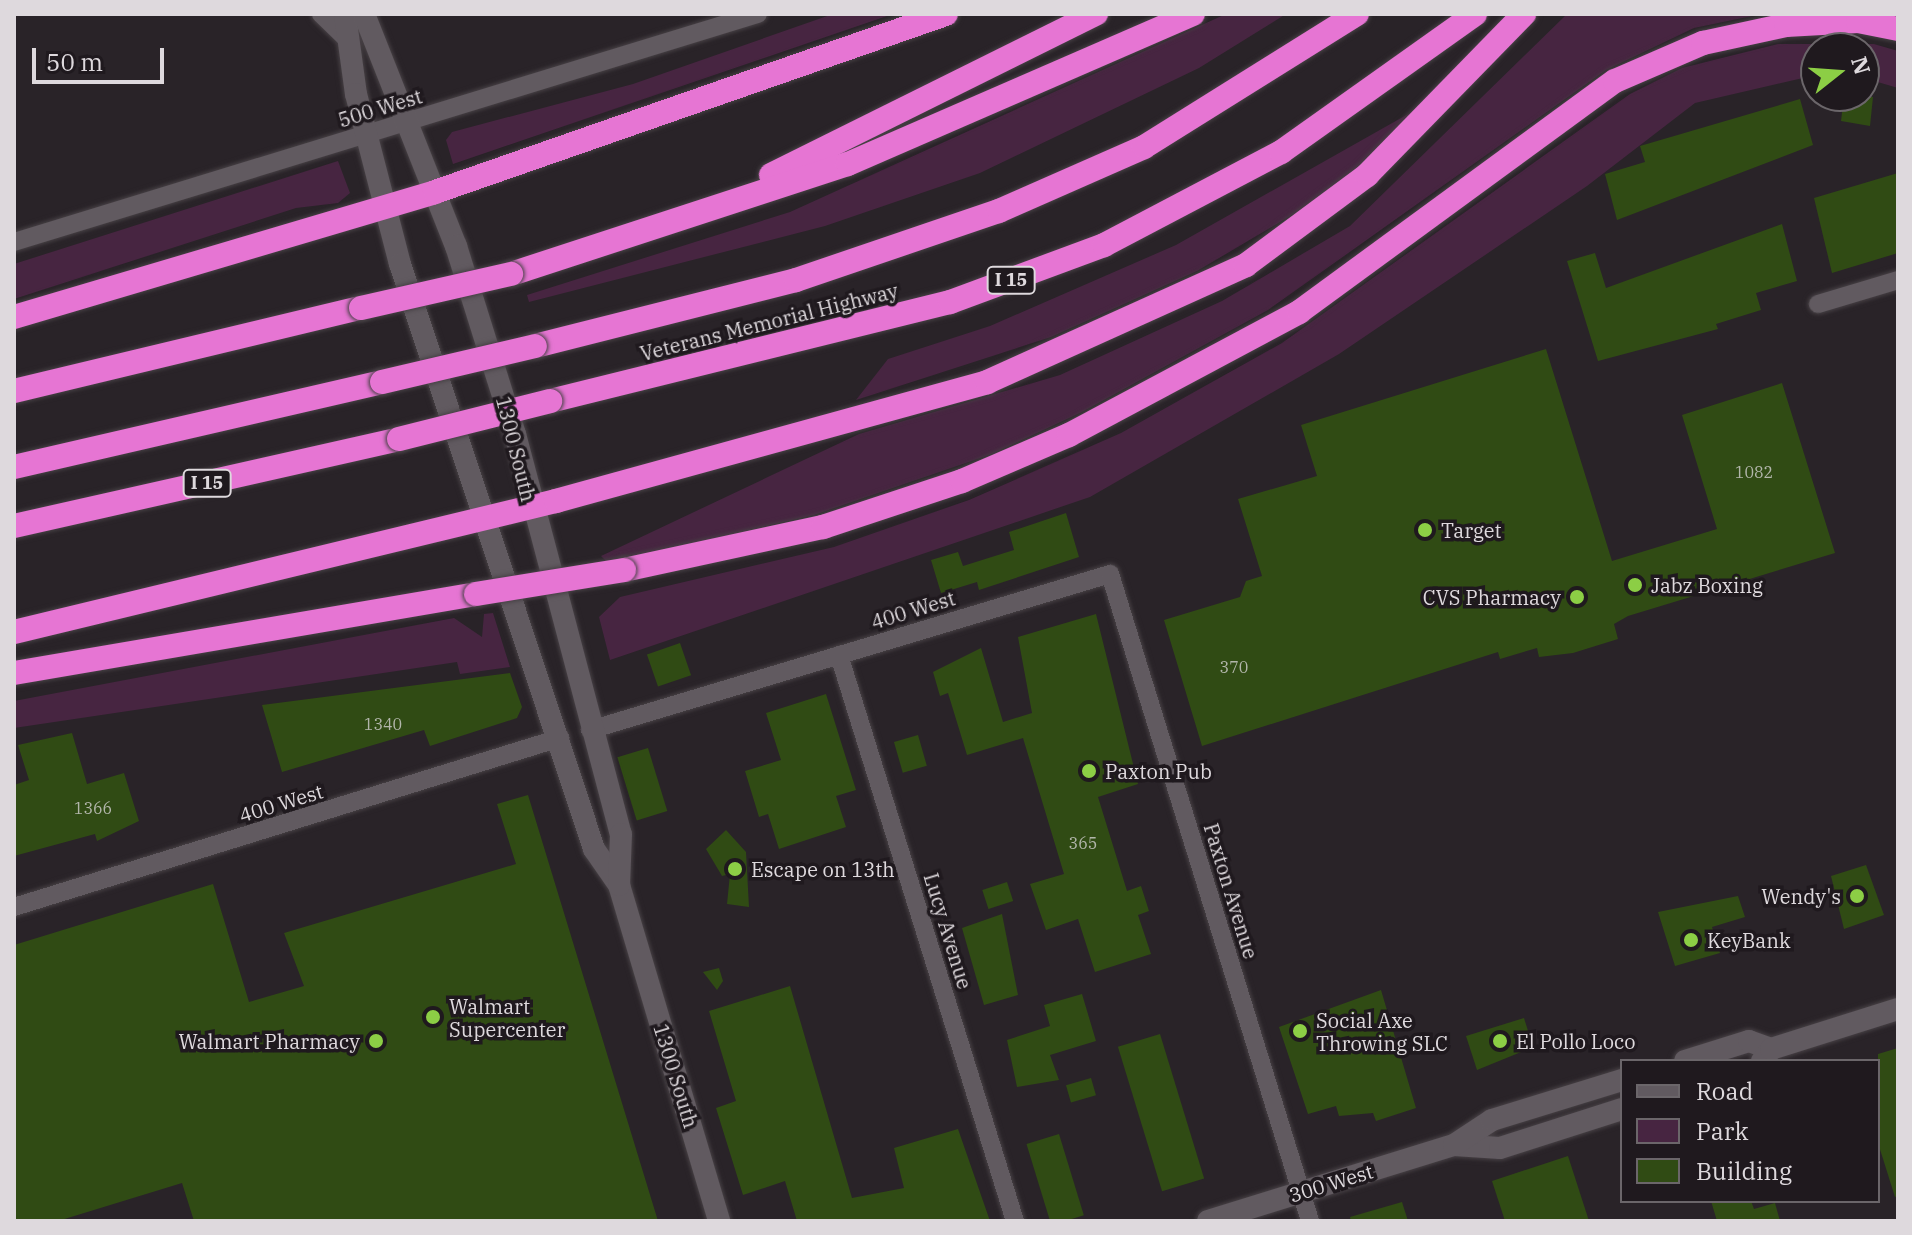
<!DOCTYPE html>
<style>
body{margin:0}
#map{position:relative;width:1912px;height:1235px;overflow:hidden;background:#292328;font-family:"IBM Plex Serif",serif}
div>[style]{position:absolute}
[style*='--x']{left:calc(var(--x)*1px);top:calc(var(--y)*1px);width:calc(var(--w)*1px);rotate:calc(var(--a)*1deg)}
.green>*{inset:0;background:#472541}
.building>*{inset:0;background:#304b14;transform-origin:0 0}
.roads{filter:drop-shadow(0 0 2px #474145) drop-shadow(0 0 2px #474145)}
.minor>*{height:18px;margin:-9px;padding:0 9px;transform-origin:9px;border-radius:9px;background:#615a60}
.secondary>*{height:22px;margin:-11px;padding:0 11px;transform-origin:11px;border-radius:11px;background:#615a60}
.motorway>*{height:24px;margin:-12px;padding:0 12px;transform-origin:12px;border-radius:12px;background:#e675d3}
.bridges{filter:drop-shadow(0 0 2px #474145) drop-shadow(0 0 2px #474145)}
.motorway-bridge>*{height:24px;margin:-12px;padding:0 12px;transform-origin:12px;border-radius:12px;background:#e675d3}
.dots>*{width:22px;height:22px;translate:-50% -50%;box-sizing:border-box;border:4px solid #1f191e;border-radius:50%}
span{translate:-50% -50%;white-space:nowrap;text-align:center;line-height:1.15;-webkit-text-stroke:7px #1f191e;paint-order:stroke}
.number-label{font-size:16px;color:#b2b6ab}
.number-label span{-webkit-text-stroke-width:0}
.shield-label span{padding:2px 6px;background:#1f191e;border:2px solid;border-radius:6px;-webkit-text-stroke-width:0}
.shield-label{font-size:18px;color:#ded9dd;font-weight:700}
.street-label{font-size:20px;color:#ded9dd}
.poi-label{font-size:20px;color:#ded9dd}
.left{translate:0 -50%;text-align:left}
.right{translate:-100% -50%;text-align:right}
.frame{position:absolute;inset:0;border:16px solid #ded9dd;pointer-events:none}
.legend{position:absolute;left:1620px;top:1059px;width:260px;height:144px;box-sizing:border-box;background:#1f191e;border:2px solid #6b666a;margin:0;padding:10px 14px;list-style:none;font-size:24px;color:#ded9dd}
.legend li{display:flex;align-items:center;gap:16px;height:40px}
.legend b{width:40px;border:2px solid #6b666a}
.north{position:absolute;left:1800px;top:32px;width:80px;height:80px;box-sizing:border-box;background:#1f191e;border:2px solid #6b666a;border-radius:50%;rotate:73deg;font-size:22px;font-weight:700;line-height:32px;text-align:center;color:#ded9dd}
.north::after{content:'';display:block;margin:auto;width:28px;height:36px;background:#8cce45;clip-path:polygon(50% 0,100% 100%,50% 72%,0 100%)}
.scale{position:absolute;left:32px;top:48px;width:132px;height:36px;box-sizing:border-box;border:4px solid #ded9dd;border-top:0;padding-left:10px;font-size:24px;line-height:28px;white-space:nowrap;color:#ded9dd;-webkit-text-stroke:6px #1f191e;paint-order:stroke}
</style>
<div id="map">
<div class="green">
<div style="clip-path:polygon(833px 14px,893px 14px,453px 164px,446px 140px,452px 132px,633px 84px)"></div>
<div style="clip-path:polygon(1226px 14px,1286px 14px,1199px 68px,980px 173px,825px 226px,529px 302px,527px 295px,790px 212px)"></div>
<div style="clip-path:polygon(1567px 14px,1762px 14px,1694px 28px,1606px 70px,1268px 310px,1082px 412px,992px 454px,814px 515px,608px 563px,601px 556px,859px 434px,1060px 375px,1222px 301px,1350px 226px)"></div>
<div style="clip-path:polygon(1778px 44px,1874px 44px,1898px 51px,1898px 88px,1864px 78px,1864px 48px,1816px 48px,1816px 75px,1695px 103px,1587px 186px,1339px 354px,1090px 497px,610px 660px,599px 617px,620px 597px,834px 547px,969px 500px,1121px 433px,1282px 343px,1630px 94px,1682px 68px)"></div>
<div style="clip-path:polygon(1417px 109px,1389px 144px,1297px 212px,1197px 271px,1051px 337px,856px 400px,888px 359px,990px 326px,1176px 245px)"></div>
<div style="clip-path:polygon(338px 161px,350px 193px,338px 203px,296px 208px,14px 299px,14px 264px)"></div>
<div style="clip-path:polygon(493px 613px,510px 667px,460px 674px,457px 662px,14px 728px,14px 701px,454px 618px,482px 637px,484px 614px)"></div>
</div>
<div class="building">
<div style="clip-path:polygon(1844px 96px,1873px 97px,1870px 126px,1841px 121px)"></div>
<div style="clip-path:polygon(1800px 99px,1813px 145px,1617px 220px,1605px 174px,1645px 162px,1640px 146px)"></div>
<div style="clip-path:polygon(1898px 173px,1898px 253px,1832px 273px,1814px 198px)"></div>
<div style="clip-path:polygon(1782px 224px,1797px 281px,1756px 293px,1761px 310px,1716px 324px,1718px 329px,1598px 361px,1567px 261px,1595px 253px,1606px 288px)"></div>
<div style="clip-path:polygon(1546px 349px,1612px 561px,1717px 529px,1682px 415px,1782px 383px,1835px 553px,1628px 616px,1614px 624px,1618px 639px,1573px 653px,1539px 657px,1537px 648px,1500px 659px,1498px 652px,1202px 746px,1164px 620px,1240px 597px,1246px 581px,1262px 576px,1238px 499px,1317px 476px,1301px 425px)"></div>
<div style="clip-path:polygon(1066px 513px,1079px 557px,979px 590px,977px 582px,941px 593px,931px 560px,958px 552px,963px 566px,1014px 550px,1009px 532px)"></div>
<div style="clip-path:polygon(1096px 614px,1138px 784px,1098px 797px,1127px 891px,1141px 886px,1149px 911px,1138px 915px,1151px 954px,1095px 972px,1078px 919px,1046px 930px,1036px 901px,1030px 884px,1064px 874px,1023px 738px,967px 755px,948px 693px,940px 696px,933px 672px,981px 648px,1003px 722px,1032px 713px,1018px 637px)"></div>
<div style="left:680px;top:643px;width:34px;height:35px;rotate:71deg"></div>
<div style="clip-path:polygon(510px 673px,522px 707px,517px 718px,430px 746px,424px 730px,282px 772px,262px 705px)"></div>
<div style="clip-path:polygon(826px 694px,856px 790px,836px 796px,846px 827px,779px 849px,768px 814px,759px 817px,745px 771px,781px 760px,766px 713px)"></div>
<div style="clip-path:polygon(72px 733px,87px 784px,124px 773px,139px 821px,97px 841px,95px 834px,14px 856px,14px 785px,29px 780px,18px 745px)"></div>
<div style="left:918px;top:735px;width:32px;height:25px;rotate:74deg"></div>
<div style="left:648px;top:748px;width:66px;height:32px;rotate:73deg"></div>
<div style="clip-path:polygon(528px 795px,658px 1221px,194px 1221px,182px 1183px,58px 1221px,14px 1221px,14px 945px,213px 884px,249px 1002px,304px 986px,284px 933px,516px 864px,497px 804px)"></div>
<div style="clip-path:polygon(726px 830px,746px 852px,749px 907px,727px 904px,730px 874px,722px 876px,706px 849px)"></div>
<div style="clip-path:polygon(1866px 865px,1884px 915px,1844px 929px,1831px 876px)"></div>
<div style="left:1007px;top:882px;width:20px;height:26px;rotate:72deg"></div>
<div style="clip-path:polygon(1738px 896px,1745px 917px,1712px 927px,1720px 953px,1675px 966px,1658px 912px)"></div>
<div style="clip-path:polygon(1002px 914px,1018px 995px,984px 1005px,962px 928px)"></div>
<div style="clip-path:polygon(719px 968px,723px 981px,717px 990px,703px 972px)"></div>
<div style="clip-path:polygon(790px 986px,852px 1198px,904px 1188px,894px 1148px,958px 1129px,990px 1221px,797px 1221px,785px 1181px,743px 1195px,716px 1108px,736px 1101px,709px 1011px)"></div>
<div style="clip-path:polygon(1381px 990px,1416px 1108px,1376px 1121px,1373px 1113px,1339px 1116px,1336px 1106px,1308px 1114px,1279px 1027px)"></div>
<div style="clip-path:polygon(1082px 994px,1096px 1041px,1050px 1055px,1059px 1080px,1017px 1087px,1007px 1040px,1050px 1026px,1044px 1005px)"></div>
<div style="clip-path:polygon(1524px 1018px,1533px 1047px,1477px 1070px,1466px 1036px)"></div>
<div style="left:1160px;top:1034px;width:151px;height:44px;rotate:73deg"></div>
<div style="clip-path:polygon(1898px 1048px,1898px 1196px,1895px 1197px,1878px 1143px,1878px 1054px)"></div>
<div style="left:1091px;top:1078px;width:18px;height:26px;rotate:74deg"></div>
<div style="left:1059px;top:1134px;width:85px;height:34px;rotate:73deg"></div>
<div style="clip-path:polygon(1568px 1156px,1589px 1221px,1505px 1221px,1492px 1181px)"></div>
<div style="clip-path:polygon(1711px 1201px,1751px 1201px,1754px 1209px,1775px 1203px,1780px 1221px,1717px 1221px)"></div>
<div style="clip-path:polygon(1402px 1202px,1408px 1221px,1351px 1221px,1350px 1217px)"></div>
</div>
<div class="roads">
<div class="minor">
<div style="--x:321;--y:14;--w:33;--a:44"></div>
<div style="--x:14;--y:242;--w:778;--a:-17.04"></div>
<div style="--x:1818;--y:304;--w:84;--a:-16.7"></div>
<div style="--x:839;--y:655;--w:593;--a:72.73"></div>
<div style="--x:590;--y:730;--w:543;--a:-16.7"></div>
<div style="--x:1110;--y:574;--w:677;--a:72.82"></div>
<div style="--x:14;--y:907;--w:572;--a:-17.2"></div>
</div>
<div class="secondary">
<div style="--x:345;--y:14;--w:81;--a:82.2"></div>
<div style="--x:356;--y:94;--w:176;--a:75.5"></div>
<div style="--x:400;--y:264;--w:616;--a:71.65"></div>
<div style="--x:594;--y:849;--w:44;--a:55.2"></div>
<div style="--x:619;--y:885;--w:351;--a:73.4"></div>
<div style="--x:364;--y:14;--w:250;--a:68.4"></div>
<div style="--x:456;--y:246;--w:197;--a:72.6"></div>
<div style="--x:515;--y:434;--w:414;--a:75.2"></div>
<div style="--x:621;--y:834;--w:51;--a:92.2"></div>
<div style="--x:1685;--y:1061;--w:67;--a:-17.4"></div>
<div style="--x:1749;--y:1041;--w:23;--a:20"></div>
<div style="--x:1762;--y:1061;--w:15;--a:-53"></div>
<div style="--x:1771;--y:1049;--w:133;--a:-17.5"></div>
<div style="--x:1454;--y:1145;--w:46;--a:3.7"></div>
<div style="--x:1500;--y:1148;--w:128;--a:-17.7"></div>
<div style="--x:1208;--y:1221;--w:257;--a:-17.2"></div>
<div style="--x:1454;--y:1145;--w:45;--a:-33.3"></div>
<div style="--x:1492;--y:1120;--w:136;--a:-17.1"></div>
</div>
<div class="motorway">
<div style="--x:771;--y:175;--w:363;--a:-26.4"></div>
<div style="--x:511;--y:274;--w:354;--a:-18.1"></div>
<div style="--x:848;--y:164;--w:376;--a:-23.5"></div>
<div style="--x:14;--y:317;--w:439;--a:-16.5"></div>
<div style="--x:435;--y:192;--w:541;--a:-19.21"></div>
<div style="--x:535;--y:346;--w:269;--a:-14.2"></div>
<div style="--x:796;--y:280;--w:214;--a:-18.8"></div>
<div style="--x:999;--y:211;--w:158;--a:-23.8"></div>
<div style="--x:1144;--y:147;--w:251;--a:-32"></div>
<div style="--x:14;--y:391;--w:357;--a:-13.5"></div>
<div style="--x:550;--y:401;--w:412;--a:-13.9"></div>
<div style="--x:950;--y:302;--w:164;--a:-20.3"></div>
<div style="--x:1104;--y:245;--w:200;--a:-27.7"></div>
<div style="--x:1281;--y:152;--w:238;--a:-35.4"></div>
<div style="--x:14;--y:467;--w:378;--a:-13"></div>
<div style="--x:14;--y:526;--w:395;--a:-12.7"></div>
<div style="--x:624;--y:570;--w:204;--a:-12.2"></div>
<div style="--x:823;--y:527;--w:146;--a:-18.3"></div>
<div style="--x:962;--y:481;--w:116;--a:-23.3"></div>
<div style="--x:1069;--y:435;--w:261;--a:-28.1"></div>
<div style="--x:1299;--y:312;--w:391;--a:-36.2"></div>
<div style="--x:1615;--y:81;--w:96;--a:-23.4"></div>
<div style="--x:1703;--y:43;--w:85;--a:-12.2"></div>
<div style="--x:1786;--y:25;--w:72;--a:-3.2"></div>
<div style="--x:1858;--y:21;--w:41;--a:11.3"></div>
<div style="--x:14;--y:632;--w:558;--a:-13.59"></div>
<div style="--x:556;--y:501;--w:447;--a:-15.4"></div>
<div style="--x:987;--y:382;--w:284;--a:-24.3"></div>
<div style="--x:1246;--y:265;--w:151;--a:-36.6"></div>
<div style="--x:1367;--y:175;--w:225;--a:-45.7"></div>
<div style="--x:14;--y:673;--w:469;--a:-9.7"></div>
</div>
</div>
<div class="bridges">
<div class="motorway-bridge">
<div style="--x:361;--y:308;--w:154;--a:-12.8"></div>
<div style="--x:382;--y:382;--w:157;--a:-13.2"></div>
<div style="--x:399;--y:439;--w:156;--a:-14.1"></div>
<div style="--x:476;--y:594;--w:150;--a:-9.2"></div>
</div>
</div>
<div class="dots">
<div style="left:1425px;top:530px;background:#8cce45"></div>
<div style="left:1635px;top:585px;background:#8cce45"></div>
<div style="left:1577px;top:597px;background:#8cce45"></div>
<div style="left:1089px;top:771px;background:#8cce45"></div>
<div style="left:735px;top:869px;background:#8cce45"></div>
<div style="left:1857px;top:896px;background:#8cce45"></div>
<div style="left:1691px;top:940px;background:#8cce45"></div>
<div style="left:433px;top:1017px;background:#8cce45"></div>
<div style="left:1300px;top:1031px;background:#8cce45"></div>
<div style="left:376px;top:1041px;background:#8cce45"></div>
<div style="left:1500px;top:1041px;background:#8cce45"></div>
</div>
<div class="number-label">
<span style="left:1754px;top:472px">1082</span>
<span style="left:1234px;top:667px">370</span>
<span style="left:383px;top:724px">1340</span>
<span style="left:93px;top:808px">1366</span>
<span style="left:1083px;top:843px">365</span>
</div>
<div class="shield-label">
<span style="left:1011px;top:280px">I 15</span>
<span style="left:207px;top:483px">I 15</span>
</div>
<div class="street-label">
<span style="left:380px;top:108px;rotate:-17deg">500 West</span>
<span style="left:769px;top:322px;rotate:-14deg">Veterans Memorial Highway</span>
<span style="left:516px;top:449px;rotate:76deg">1300 South</span>
<span style="left:913px;top:610px;rotate:-17deg">400 West</span>
<span style="left:281px;top:803px;rotate:-17deg">400 West</span>
<span style="left:1231px;top:891px;rotate:73deg">Paxton Avenue</span>
<span style="left:948px;top:931px;rotate:73deg">Lucy Avenue</span>
<span style="left:676px;top:1076px;rotate:73deg">1300 South</span>
<span style="left:1331px;top:1183px;rotate:-17deg">300 West</span>
</div>
<div class="poi-label">
<span class="left" style="left:1441px;top:530px">Target</span>
<span class="left" style="left:1651px;top:585px">Jabz Boxing</span>
<span class="right" style="left:1561px;top:597px">CVS Pharmacy</span>
<span class="left" style="left:1105px;top:771px">Paxton Pub</span>
<span class="left" style="left:751px;top:869px">Escape on 13th</span>
<span class="right" style="left:1841px;top:896px">Wendy's</span>
<span class="left" style="left:1707px;top:940px">KeyBank</span>
<span class="left" style="left:449px;top:1018px">Walmart<br>Supercenter</span>
<span class="left" style="left:1316px;top:1032px">Social Axe<br>Throwing SLC</span>
<span class="right" style="left:360px;top:1041px">Walmart Pharmacy</span>
<span class="left" style="left:1516px;top:1041px">El Pollo Loco</span>
</div>
<div class="frame"></div>
<ul class="legend">
<li><b style="height:10px;background:#615a60"></b>Road</li>
<li><b style="height:22px;background:#472541"></b>Park</li>
<li><b style="height:22px;background:#304b14"></b>Building</li>
</ul>
<div class="north">N</div>
<div class="scale">50 m</div>
</div>
